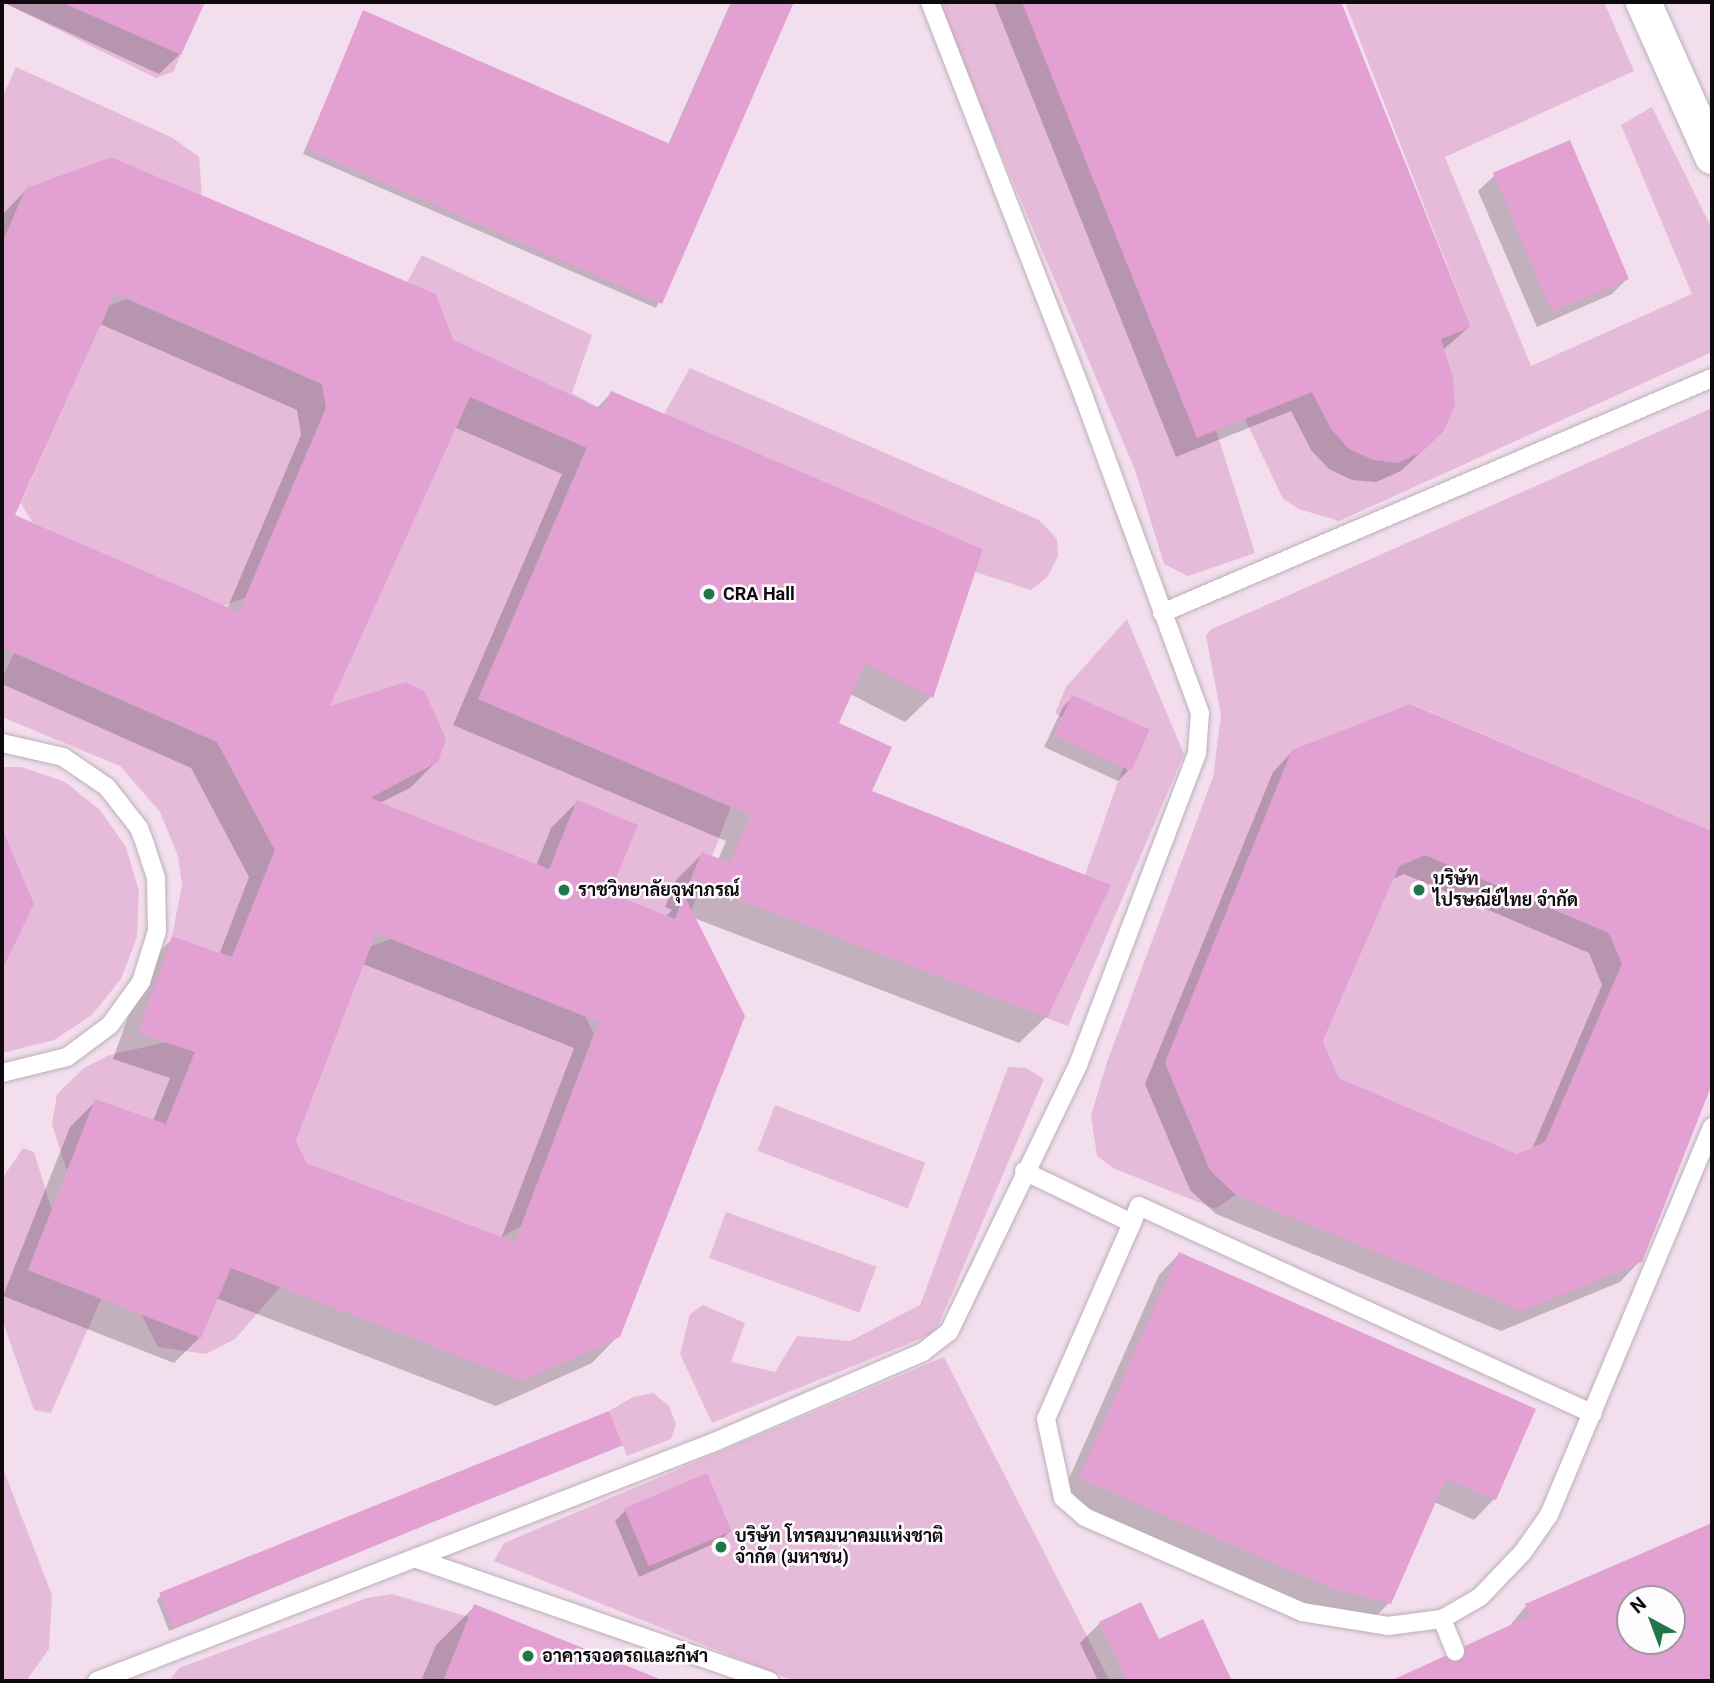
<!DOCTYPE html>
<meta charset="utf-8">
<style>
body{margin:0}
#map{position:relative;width:1714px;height:1683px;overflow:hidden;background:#f8eaf4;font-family:Roboto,Sarabun,sans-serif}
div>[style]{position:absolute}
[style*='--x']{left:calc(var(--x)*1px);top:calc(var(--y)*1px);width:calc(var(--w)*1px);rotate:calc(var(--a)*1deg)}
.built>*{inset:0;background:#f3deed}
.green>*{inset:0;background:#e6bbda;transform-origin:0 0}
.shadow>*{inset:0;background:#0003}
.building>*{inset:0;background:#e2a1d2;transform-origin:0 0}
.roads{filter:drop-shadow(0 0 2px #bcafb9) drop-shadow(0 0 2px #bcafb9)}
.service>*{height:18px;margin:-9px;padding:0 9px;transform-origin:9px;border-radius:9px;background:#fff}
.minor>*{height:35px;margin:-17.5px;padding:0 17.5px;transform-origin:17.5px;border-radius:17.5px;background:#fff}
.dots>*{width:19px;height:19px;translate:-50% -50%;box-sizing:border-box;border:4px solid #fdfbfd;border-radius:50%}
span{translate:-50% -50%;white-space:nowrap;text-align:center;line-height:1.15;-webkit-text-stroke:5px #fdfbfd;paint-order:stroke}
.poi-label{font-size:18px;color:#0e0a0d;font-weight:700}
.left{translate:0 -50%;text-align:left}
.frame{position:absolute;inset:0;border:4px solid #0e0a0d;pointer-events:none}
.north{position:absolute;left:1616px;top:1585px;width:70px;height:70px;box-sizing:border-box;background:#fdfbfd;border:2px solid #9d9b9d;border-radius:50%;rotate:319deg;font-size:19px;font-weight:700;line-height:28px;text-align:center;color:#0e0a0d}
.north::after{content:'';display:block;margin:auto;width:24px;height:32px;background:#21774a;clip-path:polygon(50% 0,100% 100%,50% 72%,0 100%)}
</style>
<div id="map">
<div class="built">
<div style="clip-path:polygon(evenodd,2px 2px,1712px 2px,1712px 1681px,2px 1681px,2px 2px,1630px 1599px,1672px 1599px,1672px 1641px,1630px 1641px,1630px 1599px)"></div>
</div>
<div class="green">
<div style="clip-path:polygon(2px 2px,205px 2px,173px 72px,156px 78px)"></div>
<div style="clip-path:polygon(937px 2px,1030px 2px,1216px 430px,1255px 553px,1188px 576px,1164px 564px,1135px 470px)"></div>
<div style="clip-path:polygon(1345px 2px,1604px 2px,1634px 71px,1445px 157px,1531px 366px,1692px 294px,1621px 125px,1652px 107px,1712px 229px,1712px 352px,1339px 521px,1299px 509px,1283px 499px,1245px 419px,1471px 327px)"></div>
<div style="clip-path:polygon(16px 67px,173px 138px,199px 157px,202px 195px,111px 157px,27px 188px,2px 243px,2px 98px)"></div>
<div style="clip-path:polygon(422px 255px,592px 335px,572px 393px,603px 410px,478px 699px,731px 807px,686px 924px,370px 798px,330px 706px,474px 388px,436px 294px,407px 282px)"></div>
<div style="clip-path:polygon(127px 299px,322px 384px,326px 408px,245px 598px,223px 606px,32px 522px,21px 503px,109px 306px)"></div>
<div style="clip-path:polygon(690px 368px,1039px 520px,1057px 539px,1058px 556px,1048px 576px,1031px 590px,975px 572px,983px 549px,664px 414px)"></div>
<div style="clip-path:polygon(1712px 408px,1712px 831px,1411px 704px,1293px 750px,1165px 1063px,1210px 1170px,1236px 1195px,1215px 1209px,1113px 1168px,1097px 1156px,1091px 1116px,1107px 1062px,1213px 777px,1221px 715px,1206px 636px,1210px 630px)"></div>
<div style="clip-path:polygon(1127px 619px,1184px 754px,1068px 1026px,1036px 1014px,1126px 759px,1055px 713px,1066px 687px)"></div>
<div style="clip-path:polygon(14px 653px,217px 742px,275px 850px,232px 957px,172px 936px,182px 885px,178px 856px,160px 812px,120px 766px,2px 717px,2px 679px)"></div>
<div style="clip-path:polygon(2px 767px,22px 767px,65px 782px,100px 810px,126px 847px,139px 891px,137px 937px,121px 979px,92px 1015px,54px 1040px,6px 1052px,2px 1052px)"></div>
<div style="clip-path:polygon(1425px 855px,1609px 933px,1622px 964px,1545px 1142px,1517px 1154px,1339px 1078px,1323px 1041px,1399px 866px)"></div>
<div style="clip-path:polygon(391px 939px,585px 1016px,594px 1034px,521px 1226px,502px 1237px,307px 1163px,296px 1141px,371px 946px)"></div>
<div style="clip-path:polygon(167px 1042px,195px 1052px,166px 1124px,280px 1287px,235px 1339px,206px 1354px,158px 1347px,67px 1171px,52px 1124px,57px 1094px,84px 1068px,109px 1055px)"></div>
<div style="clip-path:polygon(1008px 1067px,1026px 1068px,1044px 1079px,935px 1333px,712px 1423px,680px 1354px,690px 1314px,703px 1305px,745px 1323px,731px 1362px,775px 1372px,797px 1336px,850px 1341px,920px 1305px)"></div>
<div style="left:775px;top:1105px;width:161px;height:49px;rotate:21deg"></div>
<div style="clip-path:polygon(23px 1148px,34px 1152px,52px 1210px,28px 1270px,101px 1299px,51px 1413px,34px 1410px,2px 1319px,2px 1179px)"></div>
<div style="left:726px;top:1212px;width:160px;height:49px;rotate:20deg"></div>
<div style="clip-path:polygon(944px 1357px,1110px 1681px,794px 1681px,494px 1561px,504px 1543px)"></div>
<div style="clip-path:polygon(653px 1393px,669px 1406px,676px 1424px,671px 1439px,627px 1456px,609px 1411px,633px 1397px)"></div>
<div style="clip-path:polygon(2px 1466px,52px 1595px,49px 1649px,26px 1681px,2px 1681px)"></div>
<div style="clip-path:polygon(392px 1594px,469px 1617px,618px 1681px,169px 1681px,179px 1668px,367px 1598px)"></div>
</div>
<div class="shadow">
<div style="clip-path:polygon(2px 2px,203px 2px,180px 54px,159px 74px)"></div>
<div style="clip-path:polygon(731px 2px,792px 2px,656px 308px,303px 154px,363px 13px,668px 145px)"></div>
<div style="clip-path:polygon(994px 2px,1339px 2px,1469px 327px,1443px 350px,1421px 452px,1401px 471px,1376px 482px,1352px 480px,1329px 469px,1311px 450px,1291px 411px,1176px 457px)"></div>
<div style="clip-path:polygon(1569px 143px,1628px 278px,1612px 294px,1537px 327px,1478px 191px,1494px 176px)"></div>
<div style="clip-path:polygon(evenodd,27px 189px,453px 341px,596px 409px,611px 393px,931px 697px,905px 722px,850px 694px,837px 724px,870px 792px,1046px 1017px,1019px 1043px,694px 918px,618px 1336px,592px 1363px,496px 1406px,216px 1298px,200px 1337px,174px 1363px,3px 1296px,70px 1127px,96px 1101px,153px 1121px,170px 1078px,113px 1059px,147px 964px,173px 938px,219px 955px,249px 877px,191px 768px,2px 684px,2px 215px,27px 189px,100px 324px,297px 410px,301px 435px,227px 609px,13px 516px,100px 324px,27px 189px,454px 427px,562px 474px,453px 725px,726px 841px,718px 860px,702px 854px,676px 880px,665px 907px,672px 910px,665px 917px,607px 894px,577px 802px,551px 828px,536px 866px,380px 803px,410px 788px,437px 761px,327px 709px,454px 427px,27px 189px,363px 964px,574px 1048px,501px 1239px,306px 1164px,294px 1142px,363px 964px)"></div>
<div style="clip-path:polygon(1073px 697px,1128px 771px,1118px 781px,1044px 747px,1063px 707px)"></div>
<div style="clip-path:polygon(evenodd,1410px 706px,1712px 834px,1712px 1080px,1640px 1261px,1620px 1282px,1501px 1331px,1216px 1214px,1190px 1190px,1145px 1084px,1273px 772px,1293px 751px,1410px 706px,1404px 874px,1589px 953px,1602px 985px,1532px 1149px,1517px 1156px,1338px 1080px,1322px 1041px,1391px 880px,1404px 874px)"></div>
<div style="clip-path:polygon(1179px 1254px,1534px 1410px,1494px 1499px,1474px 1520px,1434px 1502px,1389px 1603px,1369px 1623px,1307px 1607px,1060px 1499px,1159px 1275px)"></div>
<div style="clip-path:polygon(621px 1444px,169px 1631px,157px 1600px,161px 1595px)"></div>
<div style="clip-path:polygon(625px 1511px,730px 1531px,720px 1541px,639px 1577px,615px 1521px)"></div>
<div style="clip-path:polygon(evenodd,1712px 1525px,1712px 1681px,1395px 1681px,1445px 1658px,1453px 1661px,1466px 1648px,1507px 1629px,1526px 1606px,1712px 1525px,1630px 1599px,1672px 1599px,1672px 1641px,1630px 1641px,1630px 1599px)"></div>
<div style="clip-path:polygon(475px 1606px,661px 1681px,421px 1681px,436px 1645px)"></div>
<div style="clip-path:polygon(1202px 1621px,1230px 1681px,1098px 1681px,1080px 1643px,1100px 1623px,1158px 1642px)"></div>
</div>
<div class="building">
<div style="clip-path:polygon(61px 2px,205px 2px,181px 55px)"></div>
<div style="clip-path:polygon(732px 2px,794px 2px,662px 304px,306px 149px,363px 10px,670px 144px)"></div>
<div style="clip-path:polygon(1022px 2px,1341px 2px,1471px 327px,1441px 339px,1453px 378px,1455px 405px,1444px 431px,1423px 451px,1398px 463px,1373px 460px,1349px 449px,1331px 429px,1312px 392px,1197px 438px)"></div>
<div style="left:1570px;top:140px;width:151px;height:84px;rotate:67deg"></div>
<div style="clip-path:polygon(evenodd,111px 157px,436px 294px,454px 340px,603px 410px,611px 391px,983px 549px,933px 698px,865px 663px,839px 723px,892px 747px,872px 791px,1111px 885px,1047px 1018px,690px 881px,702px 852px,730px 863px,751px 815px,478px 699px,587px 448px,470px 397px,330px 706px,406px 682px,425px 692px,446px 739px,438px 762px,370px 798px,549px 869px,577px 800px,638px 825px,610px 893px,675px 919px,684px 895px,745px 1016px,620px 1337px,523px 1381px,231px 1268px,201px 1338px,28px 1270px,95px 1099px,166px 1124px,195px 1052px,138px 1033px,172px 936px,232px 957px,275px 850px,217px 742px,2px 647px,2px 243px,26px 188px,111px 157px,115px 293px,322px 384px,326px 408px,239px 612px,15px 515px,115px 293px,111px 157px,376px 933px,599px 1022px,515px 1242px,307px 1163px,296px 1141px,376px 933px)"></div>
<div style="left:1072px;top:695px;width:85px;height:45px;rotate:24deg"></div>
<div style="clip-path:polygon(evenodd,1410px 704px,1712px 831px,1712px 1084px,1642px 1262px,1522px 1311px,1236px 1195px,1210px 1170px,1165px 1063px,1292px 750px,1410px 704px,1425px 855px,1609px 933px,1622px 964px,1545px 1142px,1517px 1154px,1339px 1078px,1323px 1041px,1399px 866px,1425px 855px)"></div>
<div style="clip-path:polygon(2px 828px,34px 904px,2px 970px)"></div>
<div style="clip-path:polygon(1179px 1252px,1536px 1409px,1496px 1500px,1446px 1479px,1391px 1604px,1328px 1587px,1079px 1478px)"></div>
<div style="left:609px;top:1411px;width:37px;height:485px;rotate:68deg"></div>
<div style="left:707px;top:1473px;width:63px;height:90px;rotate:67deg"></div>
<div style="clip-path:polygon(evenodd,1712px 1523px,1712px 1681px,1390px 1681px,1445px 1656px,1460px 1661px,1465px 1646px,1530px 1616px,1525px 1604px,1712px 1523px,1630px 1599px,1672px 1599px,1672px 1641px,1630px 1641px,1630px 1599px)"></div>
<div style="clip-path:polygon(1141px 1602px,1159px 1639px,1203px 1619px,1232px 1681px,1127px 1681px,1099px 1622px)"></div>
<div style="clip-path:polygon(474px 1604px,662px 1680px,662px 1681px,443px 1681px)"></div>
</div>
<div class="roads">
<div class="service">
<div style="--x:1162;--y:613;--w:598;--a:-23.14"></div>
<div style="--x:2;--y:743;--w:63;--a:12.9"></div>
<div style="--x:63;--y:757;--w:53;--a:34.3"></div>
<div style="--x:107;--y:787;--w:52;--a:52"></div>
<div style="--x:139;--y:828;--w:17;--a:69"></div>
<div style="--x:145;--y:844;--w:36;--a:72"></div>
<div style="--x:156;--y:878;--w:53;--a:88.9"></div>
<div style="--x:157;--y:931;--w:53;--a:107.4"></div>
<div style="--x:141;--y:982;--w:53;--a:125.8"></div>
<div style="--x:110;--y:1025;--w:54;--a:143.3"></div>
<div style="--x:67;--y:1057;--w:67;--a:166.2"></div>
<div style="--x:1024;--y:1171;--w:120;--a:25.7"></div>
<div style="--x:1132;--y:1223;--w:18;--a:-68"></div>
<div style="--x:1139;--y:1206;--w:499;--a:24.6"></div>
<div style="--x:1132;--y:1223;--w:214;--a:113.7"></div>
<div style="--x:1046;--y:1419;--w:81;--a:77.9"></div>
<div style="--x:1063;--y:1498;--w:29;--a:41"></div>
<div style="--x:1085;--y:1517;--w:237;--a:23.6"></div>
<div style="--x:1302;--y:1612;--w:87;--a:9.2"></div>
<div style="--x:1388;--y:1626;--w:54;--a:-7.4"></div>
<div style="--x:1442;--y:1619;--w:44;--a:-30.1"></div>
<div style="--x:1480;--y:1597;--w:62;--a:-46.3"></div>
<div style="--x:1523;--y:1552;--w:45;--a:-54.9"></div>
<div style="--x:1549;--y:1515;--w:421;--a:-67.2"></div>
<div style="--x:417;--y:1559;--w:373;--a:19.1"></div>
<div style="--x:1442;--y:1619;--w:35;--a:68"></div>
<div style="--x:97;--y:1681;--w:659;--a:-21.16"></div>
<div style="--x:712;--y:1443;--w:230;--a:-23.3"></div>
<div style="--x:923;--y:1352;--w:33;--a:-38"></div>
<div style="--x:949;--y:1332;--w:297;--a:-64.2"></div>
<div style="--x:1078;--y:1065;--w:334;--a:-69.1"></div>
<div style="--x:1197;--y:753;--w:40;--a:-85.7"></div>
<div style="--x:1200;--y:713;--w:337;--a:-110.2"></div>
<div style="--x:1084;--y:397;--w:424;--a:-111.3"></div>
</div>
<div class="minor">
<div style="--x:1643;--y:2;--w:169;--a:65.9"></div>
</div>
</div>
<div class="dots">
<div style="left:709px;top:594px;background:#21774a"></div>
<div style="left:564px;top:890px;background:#21774a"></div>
<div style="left:1419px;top:890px;background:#21774a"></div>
<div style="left:721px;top:1547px;background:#21774a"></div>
<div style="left:528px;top:1656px;background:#21774a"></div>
</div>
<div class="poi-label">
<span class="left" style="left:723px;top:594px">CRA Hall</span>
<span class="left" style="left:1433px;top:890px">บริษัท<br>ไปรษณีย์ไทย จำกัด</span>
<span class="left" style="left:578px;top:890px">ราชวิทยาลัยจุฬาภรณ์</span>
<span class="left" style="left:735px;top:1547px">บริษัท โทรคมนาคมแห่งชาติ<br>จำกัด (มหาชน)</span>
<span class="left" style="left:542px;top:1656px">อาคารจอดรถและกีฬา</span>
</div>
<div class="frame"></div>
<div class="north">N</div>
</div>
